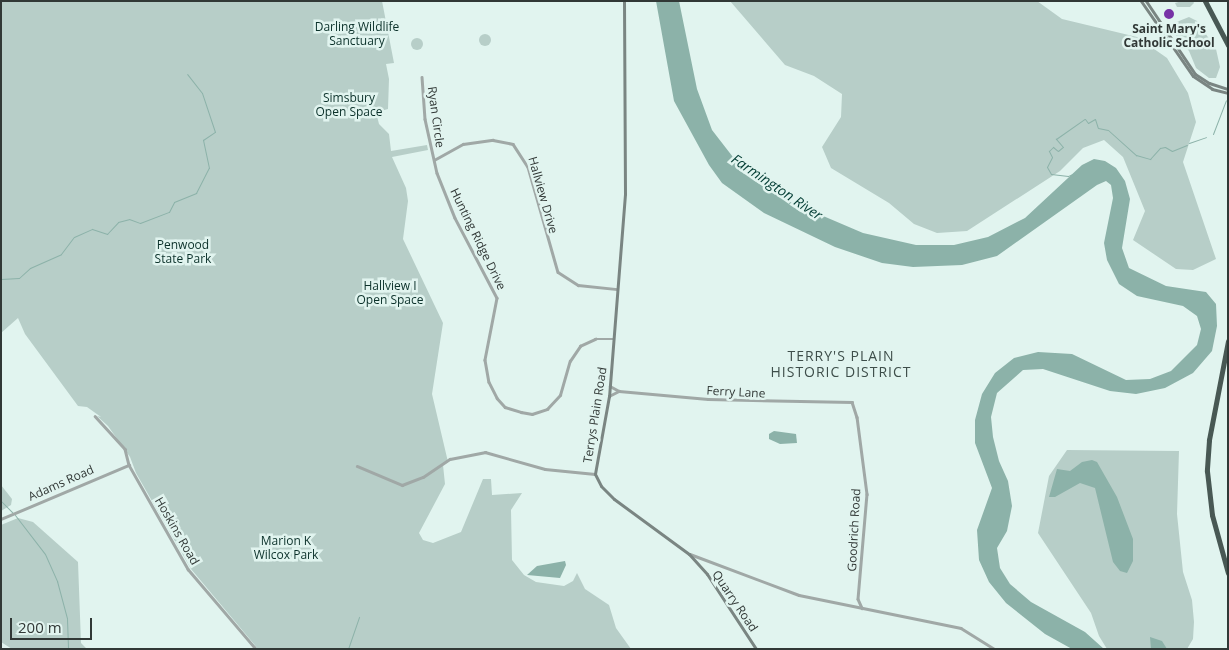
<!DOCTYPE html>
<style>
body{margin:0}
#map{position:relative;width:1229px;height:650px;overflow:hidden;background:#e1f4ef;font-family:"Open Sans",sans-serif}
div>[style]{position:absolute}
[style*='--x']{left:calc(var(--x)*1px);top:calc(var(--y)*1px);width:calc(var(--w)*1px);rotate:calc(var(--a)*1deg)}
.green>*{inset:0;background:#b7cec8}
.round{border-radius:50%}
.water>*{inset:0;background:#8cb2a9}
.stream>*{height:1px;margin:-0.5px;padding:0 0.5px;transform-origin:0.5px;border-radius:0.5px;background:#8cb2a9}
.street>*{height:2.5px;margin:-1.25px;padding:0 1.25px;transform-origin:1.25px;border-radius:1.25px;background:#a0a8a6}
.secondary>*{height:3px;margin:-1.5px;padding:0 1.5px;transform-origin:1.5px;border-radius:1.5px;background:#7a8582}
.highway>*{height:5px;margin:-2.5px;padding:0 2.5px;transform-origin:2.5px;border-radius:2.5px;background:#485854}
.dots>*{width:14px;height:14px;translate:-50% -50%;box-sizing:border-box;border:2px solid #e1f4ef;border-radius:50%}
span{translate:-50% -50%;white-space:nowrap;text-align:center;line-height:1.15;-webkit-text-stroke:5px #e1f4ef;paint-order:stroke}
.park-label{font-size:12px;color:#0b312a}
.poi-label{font-size:12px;color:#313836;font-weight:700}
.street-label{font-size:12px;color:#313836}
.water-label{font-size:14px;color:#003b32;font-style:italic}
.neighbourhood-label{font-size:14px;color:#3e4e4a;letter-spacing:1px}
.frame{position:absolute;inset:0;border:2px solid #313836;pointer-events:none}
.scale{position:absolute;left:10px;top:618px;width:82px;height:22px;box-sizing:border-box;border:2px solid #313836;border-top:0;padding-left:6px;font-size:15px;line-height:18px;white-space:nowrap;color:#313836;-webkit-text-stroke:4px #e1f4ef;paint-order:stroke}
</style>
<div id="map">
<div class="green">
<div style="clip-path:polygon(1px 1px,382px 1px,394px 63px,386px 64px,389px 79px,388px 109px,377px 112px,377px 116px,379px 124px,389px 134px,391px 151px,427px 145px,428px 150px,392px 157px,406px 188px,408px 201px,403px 239px,443px 323px,432px 394px,448px 462px,443px 465px,445px 484px,419px 533px,423px 540px,433px 543px,461px 532px,483px 479px,491px 479px,492px 495px,522px 493px,511px 510px,512px 560px,524px 575px,536px 582px,564px 586px,573px 581px,577px 573px,585px 589px,609px 605px,616px 628px,631px 649px,258px 649px,191px 569px,136px 473px,130px 457px,108px 426px,97px 416px,101px 417px,87px 407px,78px 406px,25px 334px,18px 318px,1px 333px)"></div>
<div style="clip-path:polygon(730px 1px,1037px 1px,1062px 19px,1137px 37px,1167px 58px,1188px 93px,1196px 122px,1183px 162px,1216px 259px,1193px 270px,1176px 269px,1133px 240px,1145px 211px,1123px 157px,1104px 140px,1083px 148px,1060px 171px,967px 231px,937px 233px,914px 224px,889px 203px,831px 168px,822px 147px,841px 117px,842px 94px,814px 76px,785px 65px)"></div>
<div style="clip-path:polygon(1182px 1px,1193px 1px,1194px 3px,1190px 7px,1177px 7px,1175px 3px)"></div>
<div style="clip-path:polygon(1189px 17px,1197px 21px,1216px 49px,1220px 67px,1216px 78px,1209px 78px,1196px 68px,1189px 51px,1176px 36px,1174px 23px)"></div>
<div class="round" style="left:479px;top:34px;width:12px;height:12px"></div>
<div class="round" style="left:411px;top:38px;width:12px;height:12px"></div>
<div style="clip-path:polygon(1067px 450px,1179px 451px,1177px 514px,1183px 572px,1192px 600px,1194px 622px,1193px 639px,1187px 649px,1107px 649px,1099px 636px,1091px 613px,1038px 533px,1049px 476px)"></div>
<div style="clip-path:polygon(1px 485px,12px 499px,11px 505px,1px 511px)"></div>
<div style="clip-path:polygon(18px 518px,33px 522px,78px 562px,81px 643px,87px 649px,12px 649px,1px 642px,1px 525px)"></div>
</div>
<div class="water">
<div style="clip-path:polygon(656px 1px,679px 1px,697px 89px,712px 130px,743px 170px,764px 187px,788px 201px,863px 233px,916px 245px,954px 245px,988px 237px,1025px 218px,1082px 165px,1094px 159px,1105px 161px,1116px 168px,1125px 181px,1130px 199px,1122px 248px,1129px 268px,1166px 286px,1206px 292px,1216px 304px,1217px 326px,1212px 351px,1193px 373px,1165px 388px,1136px 394px,1110px 391px,1043px 369px,1023px 370px,997px 393px,991px 417px,993px 437px,999px 461px,1008px 481px,1012px 506px,1007px 531px,997px 548px,1000px 568px,1010px 584px,1031px 602px,1085px 632px,1104px 649px,1072px 649px,1045px 634px,1006px 603px,989px 582px,979px 560px,977px 530px,992px 488px,975px 443px,975px 420px,982px 394px,995px 373px,1014px 358px,1038px 352px,1072px 354px,1126px 380px,1150px 379px,1171px 371px,1197px 345px,1201px 329px,1197px 316px,1183px 306px,1137px 296px,1119px 284px,1107px 260px,1104px 243px,1113px 198px,1111px 185px,1106px 181px,1097px 185px,997px 256px,962px 265px,913px 267px,882px 263px,835px 247px,764px 213px,722px 183px,709px 165px,674px 101px)"></div>
<div style="clip-path:polygon(774px 431px,796px 434px,797px 443px,780px 444px,769px 439px,769px 434px)"></div>
<div style="clip-path:polygon(1092px 460px,1097px 462px,1117px 497px,1133px 539px,1133px 561px,1127px 573px,1120px 571px,1113px 562px,1095px 488px,1080px 483px,1055px 497px,1049px 497px,1057px 469px,1070px 471px,1082px 462px)"></div>
<div style="clip-path:polygon(565px 561px,566px 565px,560px 578px,527px 575px,537px 566px)"></div>
<div style="clip-path:polygon(1150px 637px,1162px 641px,1167px 649px,1151px 649px)"></div>
</div>
<div class="stream">
<div style="--x:1213;--y:134;--w:36;--a:-69"></div>
<div style="--x:1189;--y:143;--w:18;--a:-19"></div>
<div style="--x:1075;--y:173;--w:8;--a:157"></div>
<div style="--x:1068;--y:176;--w:17;--a:-173"></div>
<div style="--x:1051;--y:174;--w:8;--a:-120"></div>
<div style="--x:1047;--y:167;--w:11;--a:-63"></div>
<div style="--x:1052;--y:157;--w:7;--a:-117"></div>
<div style="--x:1049;--y:151;--w:6;--a:-45"></div>
<div style="--x:1053;--y:147;--w:6;--a:39"></div>
<div style="--x:1058;--y:151;--w:6;--a:-39"></div>
<div style="--x:1063;--y:147;--w:11;--a:-131"></div>
<div style="--x:1056;--y:139;--w:35;--a:-35"></div>
<div style="--x:1085;--y:119;--w:5;--a:53"></div>
<div style="--x:1088;--y:123;--w:8;--a:-30"></div>
<div style="--x:1095;--y:119;--w:9;--a:72"></div>
<div style="--x:1098;--y:128;--w:10;--a:11"></div>
<div style="--x:1108;--y:130;--w:38;--a:42"></div>
<div style="--x:1136;--y:155;--w:15;--a:16"></div>
<div style="--x:1150;--y:159;--w:15;--a:-48"></div>
<div style="--x:1160;--y:148;--w:5;--a:-11"></div>
<div style="--x:1165;--y:147;--w:8;--a:30"></div>
<div style="--x:1172;--y:151;--w:16;--a:-22"></div>
<div style="--x:1;--y:279;--w:18;--a:-3"></div>
<div style="--x:19;--y:278;--w:15;--a:-42"></div>
<div style="--x:30;--y:268;--w:34;--a:-24"></div>
<div style="--x:61;--y:254;--w:21;--a:-53"></div>
<div style="--x:74;--y:237;--w:20;--a:-24"></div>
<div style="--x:92;--y:229;--w:16;--a:18"></div>
<div style="--x:107;--y:234;--w:16;--a:-47"></div>
<div style="--x:118;--y:222;--w:11;--a:-15"></div>
<div style="--x:129;--y:219;--w:12;--a:20"></div>
<div style="--x:140;--y:223;--w:31;--a:-21"></div>
<div style="--x:169;--y:212;--w:11;--a:-63"></div>
<div style="--x:174;--y:202;--w:24;--a:-22"></div>
<div style="--x:196;--y:193;--w:28;--a:-63"></div>
<div style="--x:209;--y:168;--w:29;--a:-102"></div>
<div style="--x:203;--y:140;--w:14;--a:-34"></div>
<div style="--x:215;--y:132;--w:41;--a:-108.4"></div>
<div style="--x:202;--y:93;--w:24;--a:-128"></div>
<div style="--x:1;--y:501;--w:16;--a:45"></div>
<div style="--x:15;--y:515;--w:49;--a:52.4"></div>
<div style="--x:45;--y:554;--w:30;--a:66"></div>
<div style="--x:57;--y:581;--w:39;--a:75"></div>
<div style="--x:67;--y:619;--w:30;--a:88"></div>
<div style="--x:348;--y:649;--w:34;--a:-71"></div>
</div>
<div class="street">
<div style="--x:422;--y:77;--w:42;--a:85.9"></div>
<div style="--x:425;--y:119;--w:55;--a:77.5"></div>
<div style="--x:437;--y:173;--w:48;--a:68.2"></div>
<div style="--x:455;--y:218;--w:90;--a:62.3"></div>
<div style="--x:497;--y:298;--w:63;--a:101"></div>
<div style="--x:485;--y:360;--w:22;--a:80"></div>
<div style="--x:489;--y:382;--w:18;--a:63"></div>
<div style="--x:497;--y:398;--w:12;--a:48"></div>
<div style="--x:505;--y:407;--w:17;--a:17"></div>
<div style="--x:521;--y:412;--w:11;--a:10"></div>
<div style="--x:532;--y:414;--w:16;--a:-18"></div>
<div style="--x:547;--y:409;--w:19;--a:-47"></div>
<div style="--x:560;--y:395;--w:35;--a:-74"></div>
<div style="--x:570;--y:361;--w:18;--a:-56"></div>
<div style="--x:580;--y:346;--w:17;--a:-25"></div>
<div style="--x:595;--y:339;--w:18;--a:0"></div>
<div style="--x:434;--y:160;--w:33;--a:-29"></div>
<div style="--x:463;--y:144;--w:30;--a:-8"></div>
<div style="--x:493;--y:140;--w:20;--a:11"></div>
<div style="--x:513;--y:144;--w:27;--a:57"></div>
<div style="--x:528;--y:167;--w:109;--a:74.1"></div>
<div style="--x:558;--y:272;--w:24;--a:33"></div>
<div style="--x:578;--y:285;--w:39;--a:6"></div>
<div style="--x:610;--y:386;--w:10;--a:29"></div>
<div style="--x:619;--y:391;--w:89;--a:5.1"></div>
<div style="--x:708;--y:399;--w:144;--a:1.2"></div>
<div style="--x:852;--y:402;--w:16;--a:72"></div>
<div style="--x:857;--y:417;--w:78;--a:82.6"></div>
<div style="--x:867;--y:494;--w:105;--a:94.9"></div>
<div style="--x:858;--y:599;--w:10;--a:66"></div>
<div style="--x:609;--y:396;--w:11;--a:-27"></div>
<div style="--x:95;--y:416;--w:45;--a:47.7"></div>
<div style="--x:125;--y:449;--w:16;--a:76"></div>
<div style="--x:129;--y:465;--w:120;--a:60.4"></div>
<div style="--x:188;--y:569;--w:105;--a:49.6"></div>
<div style="--x:357;--y:466;--w:49;--a:22.9"></div>
<div style="--x:402;--y:485;--w:22;--a:-21"></div>
<div style="--x:423;--y:477;--w:32;--a:-34"></div>
<div style="--x:450;--y:459;--w:36;--a:-11"></div>
<div style="--x:485;--y:452;--w:62;--a:15.8"></div>
<div style="--x:545;--y:469;--w:50;--a:5.7"></div>
<div style="--x:1;--y:519;--w:139;--a:-22.9"></div>
<div style="--x:690;--y:554;--w:116;--a:20.6"></div>
<div style="--x:799;--y:595;--w:165;--a:11.5"></div>
<div style="--x:961;--y:628;--w:40;--a:32"></div>
</div>
<div class="secondary">
<div style="--x:624;--y:1;--w:193;--a:89.7"></div>
<div style="--x:625;--y:194;--w:203;--a:94.5"></div>
<div style="--x:609;--y:396;--w:79;--a:100.2"></div>
<div style="--x:595;--y:474;--w:13;--a:63"></div>
<div style="--x:601;--y:486;--w:18;--a:45"></div>
<div style="--x:614;--y:499;--w:93;--a:36.3"></div>
<div style="--x:689;--y:554;--w:27;--a:48"></div>
<div style="--x:707;--y:574;--w:90;--a:56.8"></div>
<div style="--x:1141;--y:1;--w:91;--a:55.3"></div>
<div style="--x:1193;--y:76;--w:23;--a:34"></div>
<div style="--x:1212;--y:89;--w:16;--a:14"></div>
<div style="--x:1146;--y:1;--w:88;--a:56.1"></div>
<div style="--x:1195;--y:74;--w:17;--a:33"></div>
<div style="--x:1209;--y:83;--w:20;--a:18"></div>
</div>
<div class="highway">
<div style="--x:1205;--y:1;--w:50;--a:62.4"></div>
<div style="--x:1228;--y:341;--w:101;--a:100.9"></div>
<div style="--x:1209;--y:440;--w:31;--a:94"></div>
<div style="--x:1207;--y:471;--w:44;--a:83.5"></div>
<div style="--x:1212;--y:515;--w:60;--a:74.6"></div>
</div>
<div class="dots">
<div style="left:1169px;top:14px;background:#7732a6"></div>
</div>
<div class="park-label">
<span style="left:357px;top:34px">Darling Wildlife<br>Sanctuary</span>
<span style="left:349px;top:105px">Simsbury<br>Open Space</span>
<span style="left:183px;top:252px">Penwood<br>State Park</span>
<span style="left:390px;top:293px">Hallview I<br>Open Space</span>
<span style="left:286px;top:548px">Marion K<br>Wilcox Park</span>
</div>
<div class="poi-label">
<span style="left:1169px;top:36px">Saint Mary's<br>Catholic School</span>
</div>
<div class="street-label">
<span style="left:436px;top:117px;rotate:82deg">Ryan Circle</span>
<span style="left:543px;top:195px;rotate:74deg">Hallview Drive</span>
<span style="left:478px;top:239px;rotate:64deg">Hunting Ridge Drive</span>
<span style="left:736px;top:392px;rotate:3deg">Ferry Lane</span>
<span style="left:595px;top:415px;rotate:-81deg">Terrys Plain Road</span>
<span style="left:61px;top:483px;rotate:-24deg">Adams Road</span>
<span style="left:854px;top:530px;rotate:-87deg">Goodrich Road</span>
<span style="left:177px;top:531px;rotate:60deg">Hoskins Road</span>
<span style="left:735px;top:601px;rotate:56deg">Quarry Road</span>
</div>
<div class="water-label">
<span style="left:777px;top:187px;rotate:34deg">Farmington River</span>
</div>
<div class="neighbourhood-label">
<span style="left:841px;top:364px">TERRY'S PLAIN<br>HISTORIC DISTRICT</span>
</div>
<div class="frame"></div>
<div class="scale">200 m</div>
</div>
